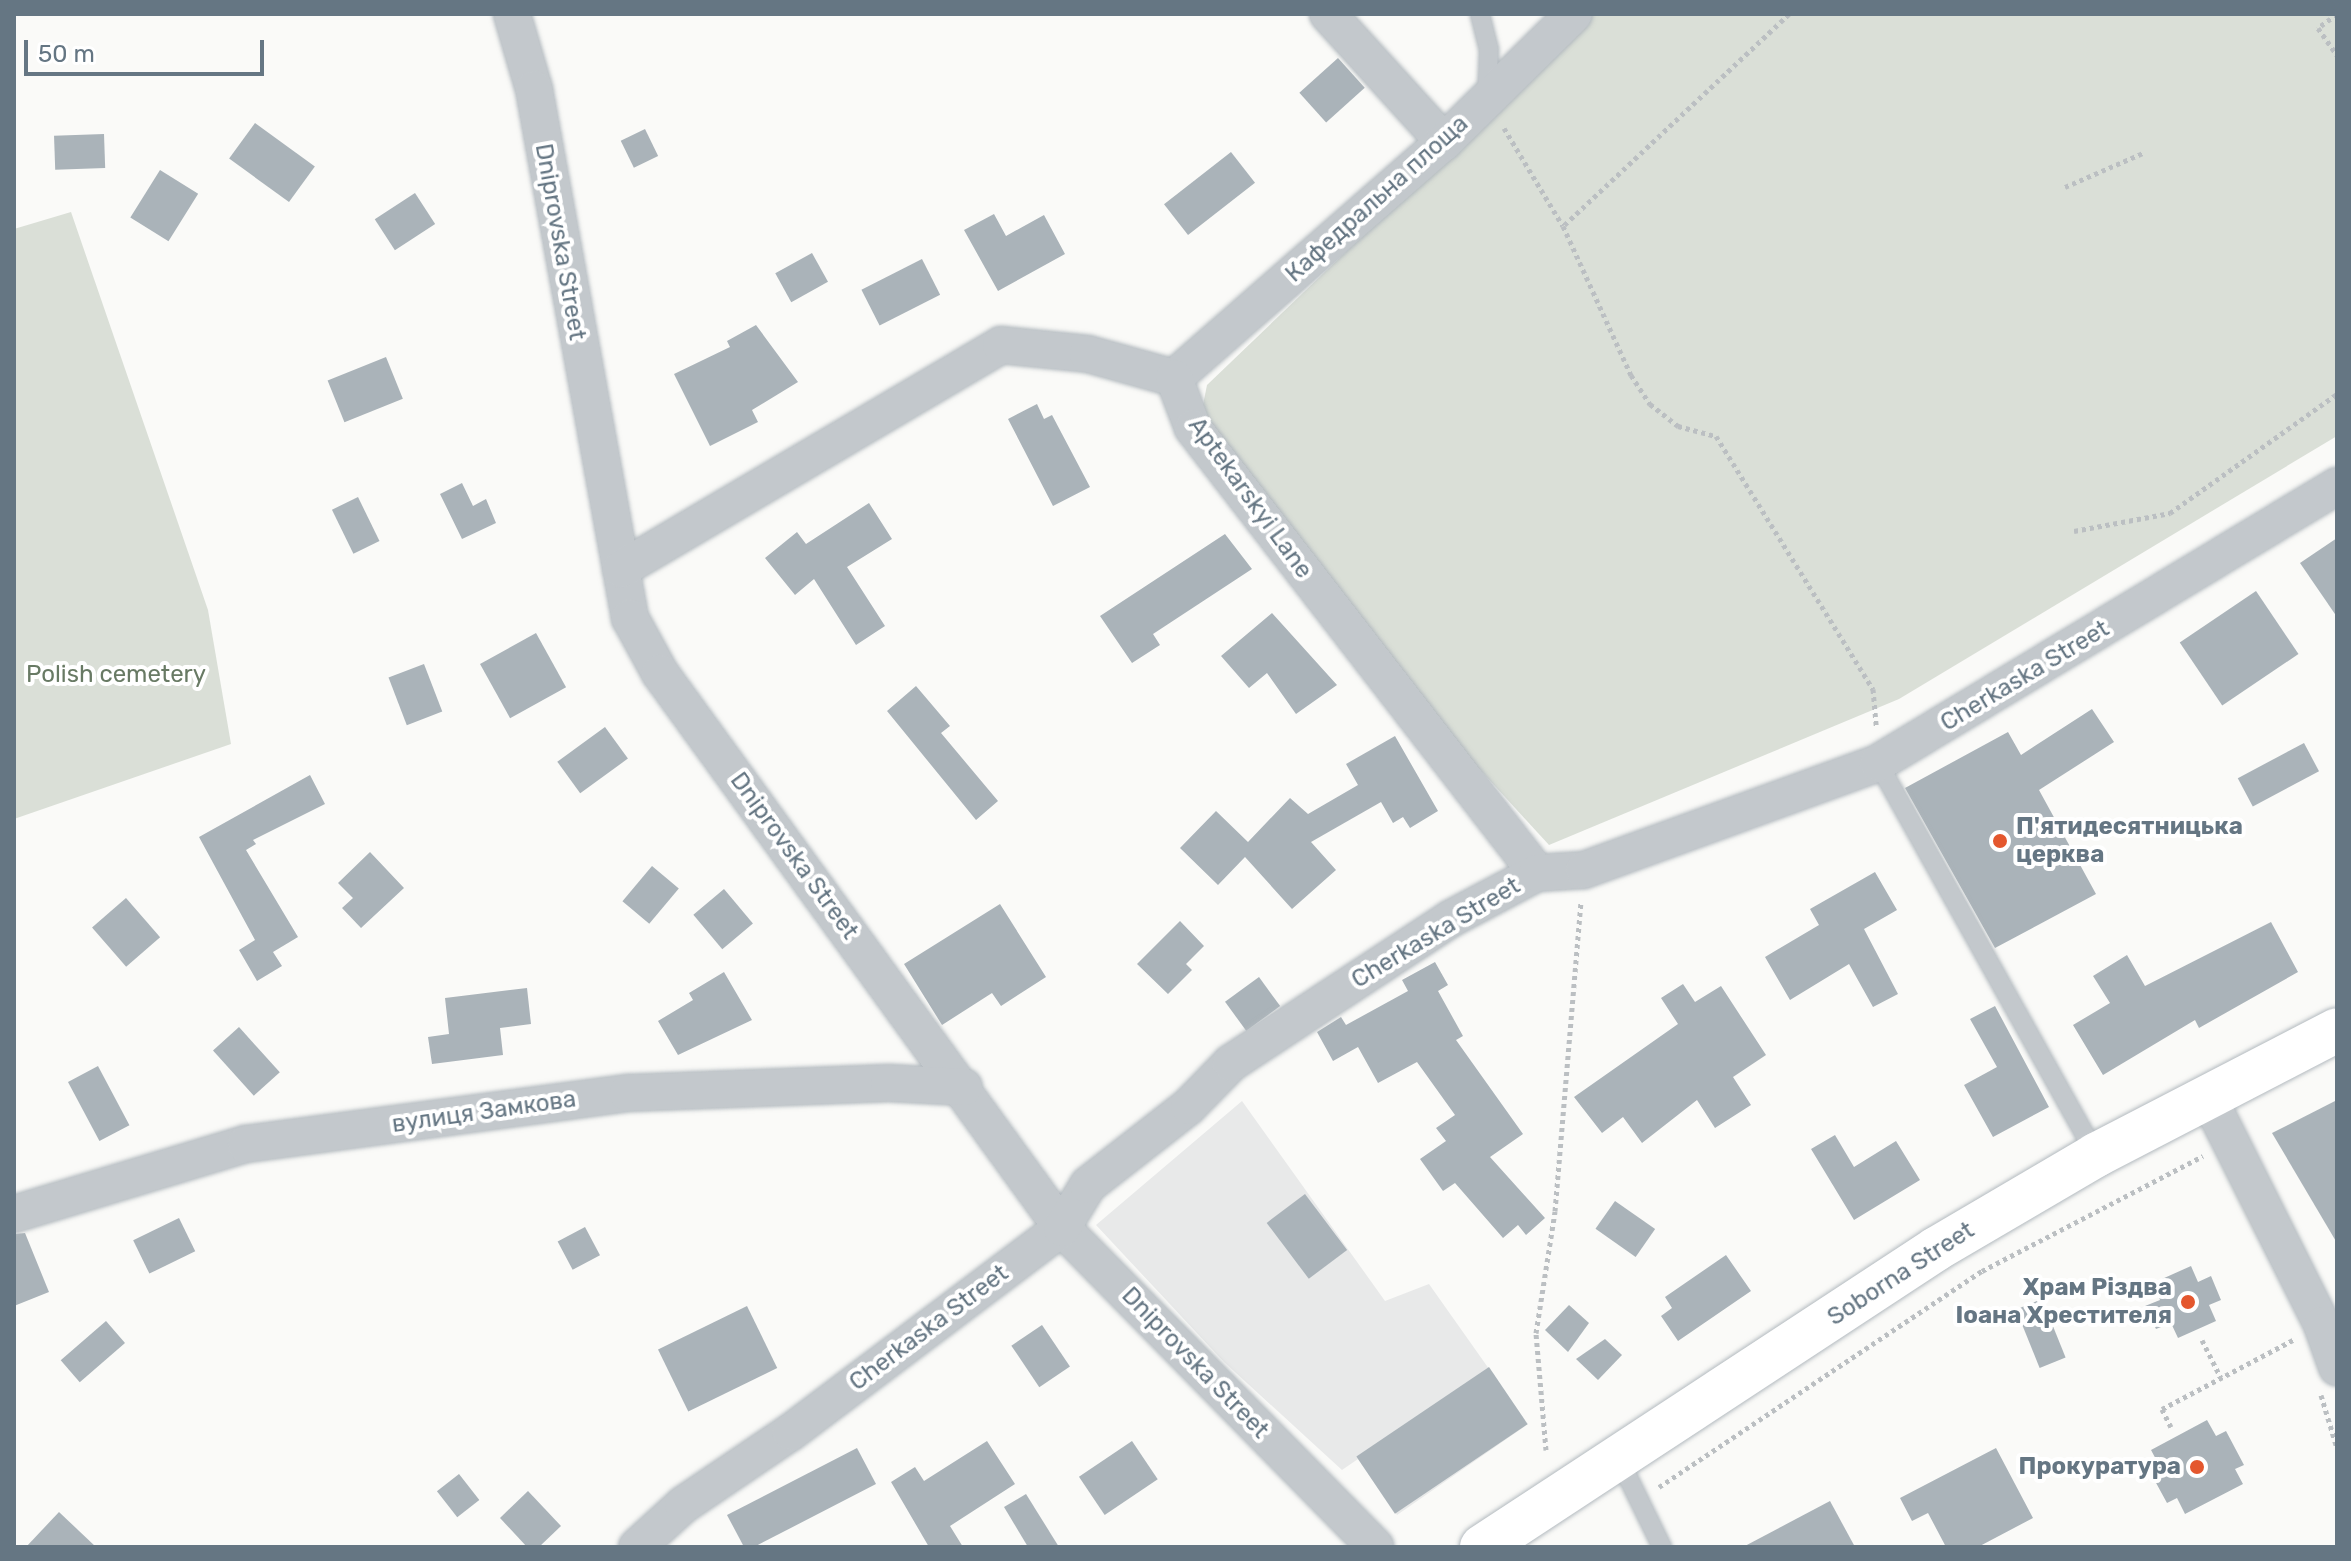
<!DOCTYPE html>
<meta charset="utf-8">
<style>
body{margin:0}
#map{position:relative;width:2351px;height:1561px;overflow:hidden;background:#fafaf8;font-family:Rubik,sans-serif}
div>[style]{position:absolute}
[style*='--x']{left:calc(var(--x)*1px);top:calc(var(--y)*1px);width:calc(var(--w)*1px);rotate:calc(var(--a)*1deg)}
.built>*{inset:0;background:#e8e9e9}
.green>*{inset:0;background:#dadfd7}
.building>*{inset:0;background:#aab3b9;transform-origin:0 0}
.path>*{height:5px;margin-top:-2.5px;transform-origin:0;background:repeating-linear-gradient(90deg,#bbbfc2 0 4px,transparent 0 8px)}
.roads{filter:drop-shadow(0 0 2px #b3babf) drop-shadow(0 0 2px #b3babf)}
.service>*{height:18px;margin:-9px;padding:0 9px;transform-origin:9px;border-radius:9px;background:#c3c8cc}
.minor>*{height:36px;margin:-18px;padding:0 18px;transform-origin:18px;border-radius:18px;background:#c3c8cc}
.secondary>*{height:44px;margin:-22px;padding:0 22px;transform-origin:22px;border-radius:22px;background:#fff}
.dots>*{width:22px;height:22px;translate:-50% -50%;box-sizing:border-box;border:4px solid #fff;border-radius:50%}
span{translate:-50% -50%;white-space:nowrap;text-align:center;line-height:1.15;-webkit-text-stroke:8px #fff;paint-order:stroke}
.street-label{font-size:24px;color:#657683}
.park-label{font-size:24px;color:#687a64}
.poi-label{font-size:24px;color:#657683;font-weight:700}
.left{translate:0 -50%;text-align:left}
.right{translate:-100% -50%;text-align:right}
.frame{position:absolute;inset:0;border:16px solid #657683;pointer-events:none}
.scale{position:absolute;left:24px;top:40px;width:240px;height:36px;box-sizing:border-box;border:4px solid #657683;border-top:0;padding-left:10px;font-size:24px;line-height:28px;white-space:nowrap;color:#657683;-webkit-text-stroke:6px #fff;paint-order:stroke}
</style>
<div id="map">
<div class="built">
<div style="clip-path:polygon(1242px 1101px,1385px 1301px,1429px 1284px,1528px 1424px,1397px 1515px,1358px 1459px,1342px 1470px,1224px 1362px,1096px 1225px)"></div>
</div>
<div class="green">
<div style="clip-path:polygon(1594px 14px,2337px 14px,2337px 436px,1899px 699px,1549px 845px,1397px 679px,1212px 434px,1202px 410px,1207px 385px)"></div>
<div style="clip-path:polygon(71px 212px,208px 610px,231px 744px,14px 819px,14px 229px)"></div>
</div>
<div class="building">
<div style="left:1338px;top:58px;width:40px;height:52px;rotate:48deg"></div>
<div style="left:255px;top:123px;width:74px;height:44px;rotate:36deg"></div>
<div style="left:645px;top:129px;width:30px;height:27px;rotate:64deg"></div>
<div style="left:104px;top:134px;width:34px;height:50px;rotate:88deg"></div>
<div style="left:1231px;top:152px;width:39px;height:85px;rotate:52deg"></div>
<div style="left:160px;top:170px;width:45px;height:56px;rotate:32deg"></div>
<div style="left:415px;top:193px;width:37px;height:48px;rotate:57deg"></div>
<div style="clip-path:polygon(994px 214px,1006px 236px,1044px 215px,1065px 254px,998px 291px,964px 230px)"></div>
<div style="left:812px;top:253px;width:33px;height:42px;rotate:61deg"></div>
<div style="left:922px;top:259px;width:40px;height:68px;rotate:63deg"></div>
<div style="clip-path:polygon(756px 325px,798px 382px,752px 410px,758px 422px,710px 446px,674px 374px,730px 347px,727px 341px)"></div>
<div style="left:386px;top:357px;width:45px;height:63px;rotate:68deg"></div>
<div style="clip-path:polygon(1037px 404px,1044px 419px,1052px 415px,1090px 487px,1053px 506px,1008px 419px)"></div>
<div style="clip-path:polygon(462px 483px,473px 506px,486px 499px,496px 523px,462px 539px,440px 494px)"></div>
<div style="left:358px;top:497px;width:49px;height:29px;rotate:64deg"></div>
<div style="clip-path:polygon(869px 503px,892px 539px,847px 567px,885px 626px,856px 645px,814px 579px,795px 595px,765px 558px,797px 532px,806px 544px)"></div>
<div style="clip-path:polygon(1225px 534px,1252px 569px,1153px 634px,1160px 645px,1132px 663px,1100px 616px)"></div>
<div style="clip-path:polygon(2337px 538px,2337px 617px,2300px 563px)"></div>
<div style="left:2256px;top:591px;width:76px;height:92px;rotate:56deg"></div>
<div style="clip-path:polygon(1272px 613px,1337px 685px,1296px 714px,1267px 673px,1249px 688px,1221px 656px)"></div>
<div style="left:536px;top:633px;width:62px;height:64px;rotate:61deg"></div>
<div style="left:424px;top:664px;width:51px;height:38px;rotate:69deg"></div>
<div style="clip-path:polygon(916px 686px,950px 726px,941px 733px,998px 801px,976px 820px,887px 711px)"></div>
<div style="clip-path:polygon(2092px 709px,2114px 742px,2039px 790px,2096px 894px,1995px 948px,1905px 788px,2008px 732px,2021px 755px)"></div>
<div style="left:605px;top:727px;width:39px;height:59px;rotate:54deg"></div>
<div style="clip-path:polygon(1395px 736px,1438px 811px,1410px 828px,1403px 817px,1393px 823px,1381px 802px,1311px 842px,1336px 870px,1292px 909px,1245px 857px,1218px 885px,1180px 848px,1216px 811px,1248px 842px,1290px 798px,1308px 814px,1358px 785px,1346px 764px)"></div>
<div style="left:2304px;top:743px;width:32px;height:75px;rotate:62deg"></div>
<div style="clip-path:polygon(310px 775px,325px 804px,253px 840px,256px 844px,246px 850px,298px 937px,273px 952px,282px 966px,257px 981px,239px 950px,255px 940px,199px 837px)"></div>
<div style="clip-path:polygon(370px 852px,404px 888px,361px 928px,342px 908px,353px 898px,338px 883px)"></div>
<div style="left:652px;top:866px;width:35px;height:46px;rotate:40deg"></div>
<div style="clip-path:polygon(1875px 872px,1897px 910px,1864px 929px,1898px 994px,1873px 1007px,1849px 964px,1790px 1000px,1765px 957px,1819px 925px,1810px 909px)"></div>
<div style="left:724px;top:889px;width:45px;height:40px;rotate:50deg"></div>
<div style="left:126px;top:898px;width:52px;height:45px;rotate:49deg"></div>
<div style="clip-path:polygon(1000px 904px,1046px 977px,1001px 1006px,992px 993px,942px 1025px,904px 964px)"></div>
<div style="clip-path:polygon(1180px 921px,1204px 946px,1186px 964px,1192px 970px,1168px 994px,1137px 964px)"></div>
<div style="clip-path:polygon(2271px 922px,2298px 972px,2199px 1028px,2195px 1020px,2103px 1075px,2073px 1025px,2110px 1003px,2093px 976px,2127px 955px,2145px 986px)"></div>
<div style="clip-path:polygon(1435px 962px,1448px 985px,1438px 991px,1463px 1036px,1456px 1040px,1523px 1134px,1490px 1157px,1545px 1218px,1526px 1235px,1518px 1225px,1503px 1238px,1455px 1183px,1443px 1191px,1420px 1159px,1446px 1141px,1436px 1128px,1455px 1115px,1417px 1062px,1378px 1083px,1358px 1047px,1333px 1061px,1317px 1032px,1341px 1017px,1346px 1025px,1408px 991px,1402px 980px)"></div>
<div style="clip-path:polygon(724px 972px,752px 1020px,678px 1055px,658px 1021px,693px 1000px,689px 993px)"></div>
<div style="left:1259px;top:977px;width:36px;height:42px;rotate:54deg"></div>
<div style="clip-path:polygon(1683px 984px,1695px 1002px,1721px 986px,1766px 1055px,1733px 1077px,1751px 1105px,1715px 1128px,1697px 1100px,1642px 1143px,1623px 1117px,1602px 1133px,1574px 1097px,1678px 1024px,1661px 998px)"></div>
<div style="clip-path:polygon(527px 988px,531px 1024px,500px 1028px,503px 1055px,432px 1064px,428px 1037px,449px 1034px,445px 998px)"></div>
<div style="clip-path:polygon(1995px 1006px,2049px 1107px,1993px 1137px,1964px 1085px,1997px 1067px,1970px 1019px)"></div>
<div style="left:239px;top:1027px;width:61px;height:35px;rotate:48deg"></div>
<div style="left:98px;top:1066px;width:67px;height:34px;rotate:62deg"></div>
<div style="clip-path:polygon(2337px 1100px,2337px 1243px,2272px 1133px)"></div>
<div style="clip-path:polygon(1835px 1135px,1854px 1167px,1896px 1141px,1920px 1180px,1854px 1220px,1811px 1149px)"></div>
<div style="left:1305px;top:1194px;width:70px;height:48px;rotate:53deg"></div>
<div style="left:1615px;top:1201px;width:49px;height:34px;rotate:35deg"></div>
<div style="left:179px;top:1218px;width:37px;height:51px;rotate:64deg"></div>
<div style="left:585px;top:1227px;width:32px;height:31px;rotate:62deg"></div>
<div style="clip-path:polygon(25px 1233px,49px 1292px,14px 1306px,14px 1234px)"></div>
<div style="clip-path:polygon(1726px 1255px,1751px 1291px,1678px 1341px,1661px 1316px,1672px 1308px,1665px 1297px)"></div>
<div style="clip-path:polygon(2191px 1266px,2198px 1282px,2211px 1276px,2221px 1300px,2209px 1305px,2216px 1321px,2178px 1338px,2171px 1323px,2156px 1329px,2145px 1306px,2160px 1300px,2153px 1283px)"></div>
<div style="left:2042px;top:1299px;width:63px;height:28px;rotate:68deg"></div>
<div style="clip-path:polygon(1569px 1305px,1589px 1323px,1568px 1352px,1545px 1330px)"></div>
<div style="left:747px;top:1306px;width:69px;height:99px;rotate:64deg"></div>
<div style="left:106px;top:1321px;width:29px;height:60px;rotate:49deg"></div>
<div style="left:1042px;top:1325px;width:50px;height:37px;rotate:56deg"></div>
<div style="clip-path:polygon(1605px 1339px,1622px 1355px,1598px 1380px,1576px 1359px)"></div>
<div style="left:1489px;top:1367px;width:69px;height:160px;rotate:56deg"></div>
<div style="clip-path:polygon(2207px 1420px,2216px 1436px,2226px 1431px,2244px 1465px,2235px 1469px,2243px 1484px,2185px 1514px,2177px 1498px,2167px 1503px,2149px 1470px,2159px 1465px,2151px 1450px)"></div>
<div style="clip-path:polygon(987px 1441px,1015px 1484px,950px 1526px,963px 1547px,929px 1547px,891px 1482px,915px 1467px,924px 1481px)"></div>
<div style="left:1132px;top:1441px;width:46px;height:64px;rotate:56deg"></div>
<div style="clip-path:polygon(857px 1448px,876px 1484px,754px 1547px,744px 1547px,727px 1515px)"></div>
<div style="clip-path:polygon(1996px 1448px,2033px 1518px,1978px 1547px,1946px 1547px,1928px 1513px,1912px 1521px,1900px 1498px)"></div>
<div style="left:459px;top:1474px;width:33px;height:28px;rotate:52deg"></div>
<div style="clip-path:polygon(528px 1491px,561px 1526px,539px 1547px,527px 1547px,500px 1518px)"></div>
<div style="clip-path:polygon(1026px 1494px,1059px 1547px,1028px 1547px,1004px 1507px)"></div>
<div style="clip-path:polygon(1830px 1501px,1855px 1547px,1743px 1547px)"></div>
<div style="clip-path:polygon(59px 1512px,96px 1547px,26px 1547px)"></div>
</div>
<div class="path">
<div style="--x:1789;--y:14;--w:310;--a:136.8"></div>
<div style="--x:1563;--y:226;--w:164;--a:65.5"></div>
<div style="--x:1631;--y:375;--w:35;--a:57"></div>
<div style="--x:1650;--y:404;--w:36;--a:38"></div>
<div style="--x:1678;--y:426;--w:39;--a:15"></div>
<div style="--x:1716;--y:436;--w:298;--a:58.2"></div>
<div style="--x:1873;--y:689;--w:37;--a:85"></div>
<div style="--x:2337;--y:14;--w:24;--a:144"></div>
<div style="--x:2318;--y:28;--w:33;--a:55"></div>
<div style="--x:1504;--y:128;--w:114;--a:59"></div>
<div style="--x:2065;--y:187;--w:87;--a:-23.6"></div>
<div style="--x:2074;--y:531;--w:98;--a:-10.6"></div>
<div style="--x:2170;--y:513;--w:205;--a:-35.5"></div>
<div style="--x:2202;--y:1340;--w:42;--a:63.4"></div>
<div style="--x:2321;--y:1395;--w:55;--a:73.2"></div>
<div style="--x:2171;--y:1427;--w:20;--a:-117"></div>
<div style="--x:2162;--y:1409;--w:148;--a:-27.8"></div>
<div style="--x:1546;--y:1450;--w:117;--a:-94.9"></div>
<div style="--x:1536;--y:1333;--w:123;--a:-81.1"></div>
<div style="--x:1555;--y:1211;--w:310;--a:-85.2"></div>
<div style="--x:1659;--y:1487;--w:389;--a:-33.8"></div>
<div style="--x:1982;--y:1271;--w:249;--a:-27.5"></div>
</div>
<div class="roads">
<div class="service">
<div style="--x:1480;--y:14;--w:36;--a:76"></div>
<div style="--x:1489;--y:49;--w:48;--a:92.4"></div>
<div style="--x:1878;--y:763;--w:449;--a:60.9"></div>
<div style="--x:1619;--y:1459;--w:98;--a:64"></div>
</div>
<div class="minor">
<div style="--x:512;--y:14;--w:78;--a:73.7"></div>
<div style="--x:534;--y:89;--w:538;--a:79.71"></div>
<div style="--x:630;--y:618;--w:63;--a:61.4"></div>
<div style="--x:660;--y:673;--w:685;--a:54.08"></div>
<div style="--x:1062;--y:1228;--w:447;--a:45.5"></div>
<div style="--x:1328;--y:14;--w:173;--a:47.8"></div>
<div style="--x:1174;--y:378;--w:359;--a:-41.2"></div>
<div style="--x:1444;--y:142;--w:182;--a:-44.6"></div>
<div style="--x:621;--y:569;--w:441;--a:-30.5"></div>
<div style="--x:1001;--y:345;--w:87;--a:5.9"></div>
<div style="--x:1088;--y:354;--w:89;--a:15.6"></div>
<div style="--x:1174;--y:378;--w:53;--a:69.2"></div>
<div style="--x:1193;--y:428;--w:562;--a:52.29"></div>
<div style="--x:2208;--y:1097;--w:255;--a:63.4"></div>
<div style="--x:2322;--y:1325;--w:45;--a:70.3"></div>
<div style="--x:14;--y:1214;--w:242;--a:-16.8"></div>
<div style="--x:246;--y:1144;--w:385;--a:-7.6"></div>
<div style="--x:628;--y:1093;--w:261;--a:-2.2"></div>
<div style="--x:889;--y:1083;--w:75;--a:3.1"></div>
<div style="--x:637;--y:1547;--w:62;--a:-42.4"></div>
<div style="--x:683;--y:1505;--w:130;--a:-34.1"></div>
<div style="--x:791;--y:1432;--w:339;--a:-37"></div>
<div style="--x:1062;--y:1228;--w:50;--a:-58.8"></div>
<div style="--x:1088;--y:1185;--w:128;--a:-38"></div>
<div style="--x:1189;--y:1106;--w:60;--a:-45.7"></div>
<div style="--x:1231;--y:1063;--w:262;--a:-33.3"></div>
<div style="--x:1450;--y:919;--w:98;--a:-27.9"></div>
<div style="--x:1537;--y:873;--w:47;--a:-3.7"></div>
<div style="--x:1584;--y:870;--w:313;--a:-20"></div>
<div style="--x:1878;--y:763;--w:536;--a:-31.11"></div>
</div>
<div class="secondary">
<div style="--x:1482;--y:1547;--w:543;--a:-33.28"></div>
<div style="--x:1936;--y:1249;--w:186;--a:-30.4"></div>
<div style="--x:2096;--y:1155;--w:271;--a:-27.4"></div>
</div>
</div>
<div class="dots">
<div style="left:2000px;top:841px;background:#e4572e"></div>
<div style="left:2188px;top:1302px;background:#e4572e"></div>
<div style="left:2197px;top:1467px;background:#e4572e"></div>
</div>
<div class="street-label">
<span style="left:1377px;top:199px;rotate:-42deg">Кафедральна площа</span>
<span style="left:560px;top:242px;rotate:80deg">Dniprovska Street</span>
<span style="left:1250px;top:498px;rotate:54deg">Aptekarskyi Lane</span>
<span style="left:2025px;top:676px;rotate:-31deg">Cherkaska Street</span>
<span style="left:794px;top:856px;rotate:54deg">Dniprovska Street</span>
<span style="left:1436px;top:933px;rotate:-31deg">Cherkaska Street</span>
<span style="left:484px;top:1112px;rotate:-8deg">вулиця Замкова</span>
<span style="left:1901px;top:1274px;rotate:-33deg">Soborna Street</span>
<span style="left:929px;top:1328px;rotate:-37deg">Cherkaska Street</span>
<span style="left:1195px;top:1363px;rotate:46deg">Dniprovska Street</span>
</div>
<div class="park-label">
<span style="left:116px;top:675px">Polish cemetery</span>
</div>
<div class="poi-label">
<span class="left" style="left:2016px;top:841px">П'ятидесятницька<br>церква</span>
<span class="right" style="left:2172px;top:1302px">Храм Різдва<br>Іоана Хрестителя</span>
<span class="right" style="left:2181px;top:1467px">Прокуратура</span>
</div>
<div class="frame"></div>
<div class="scale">50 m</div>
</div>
